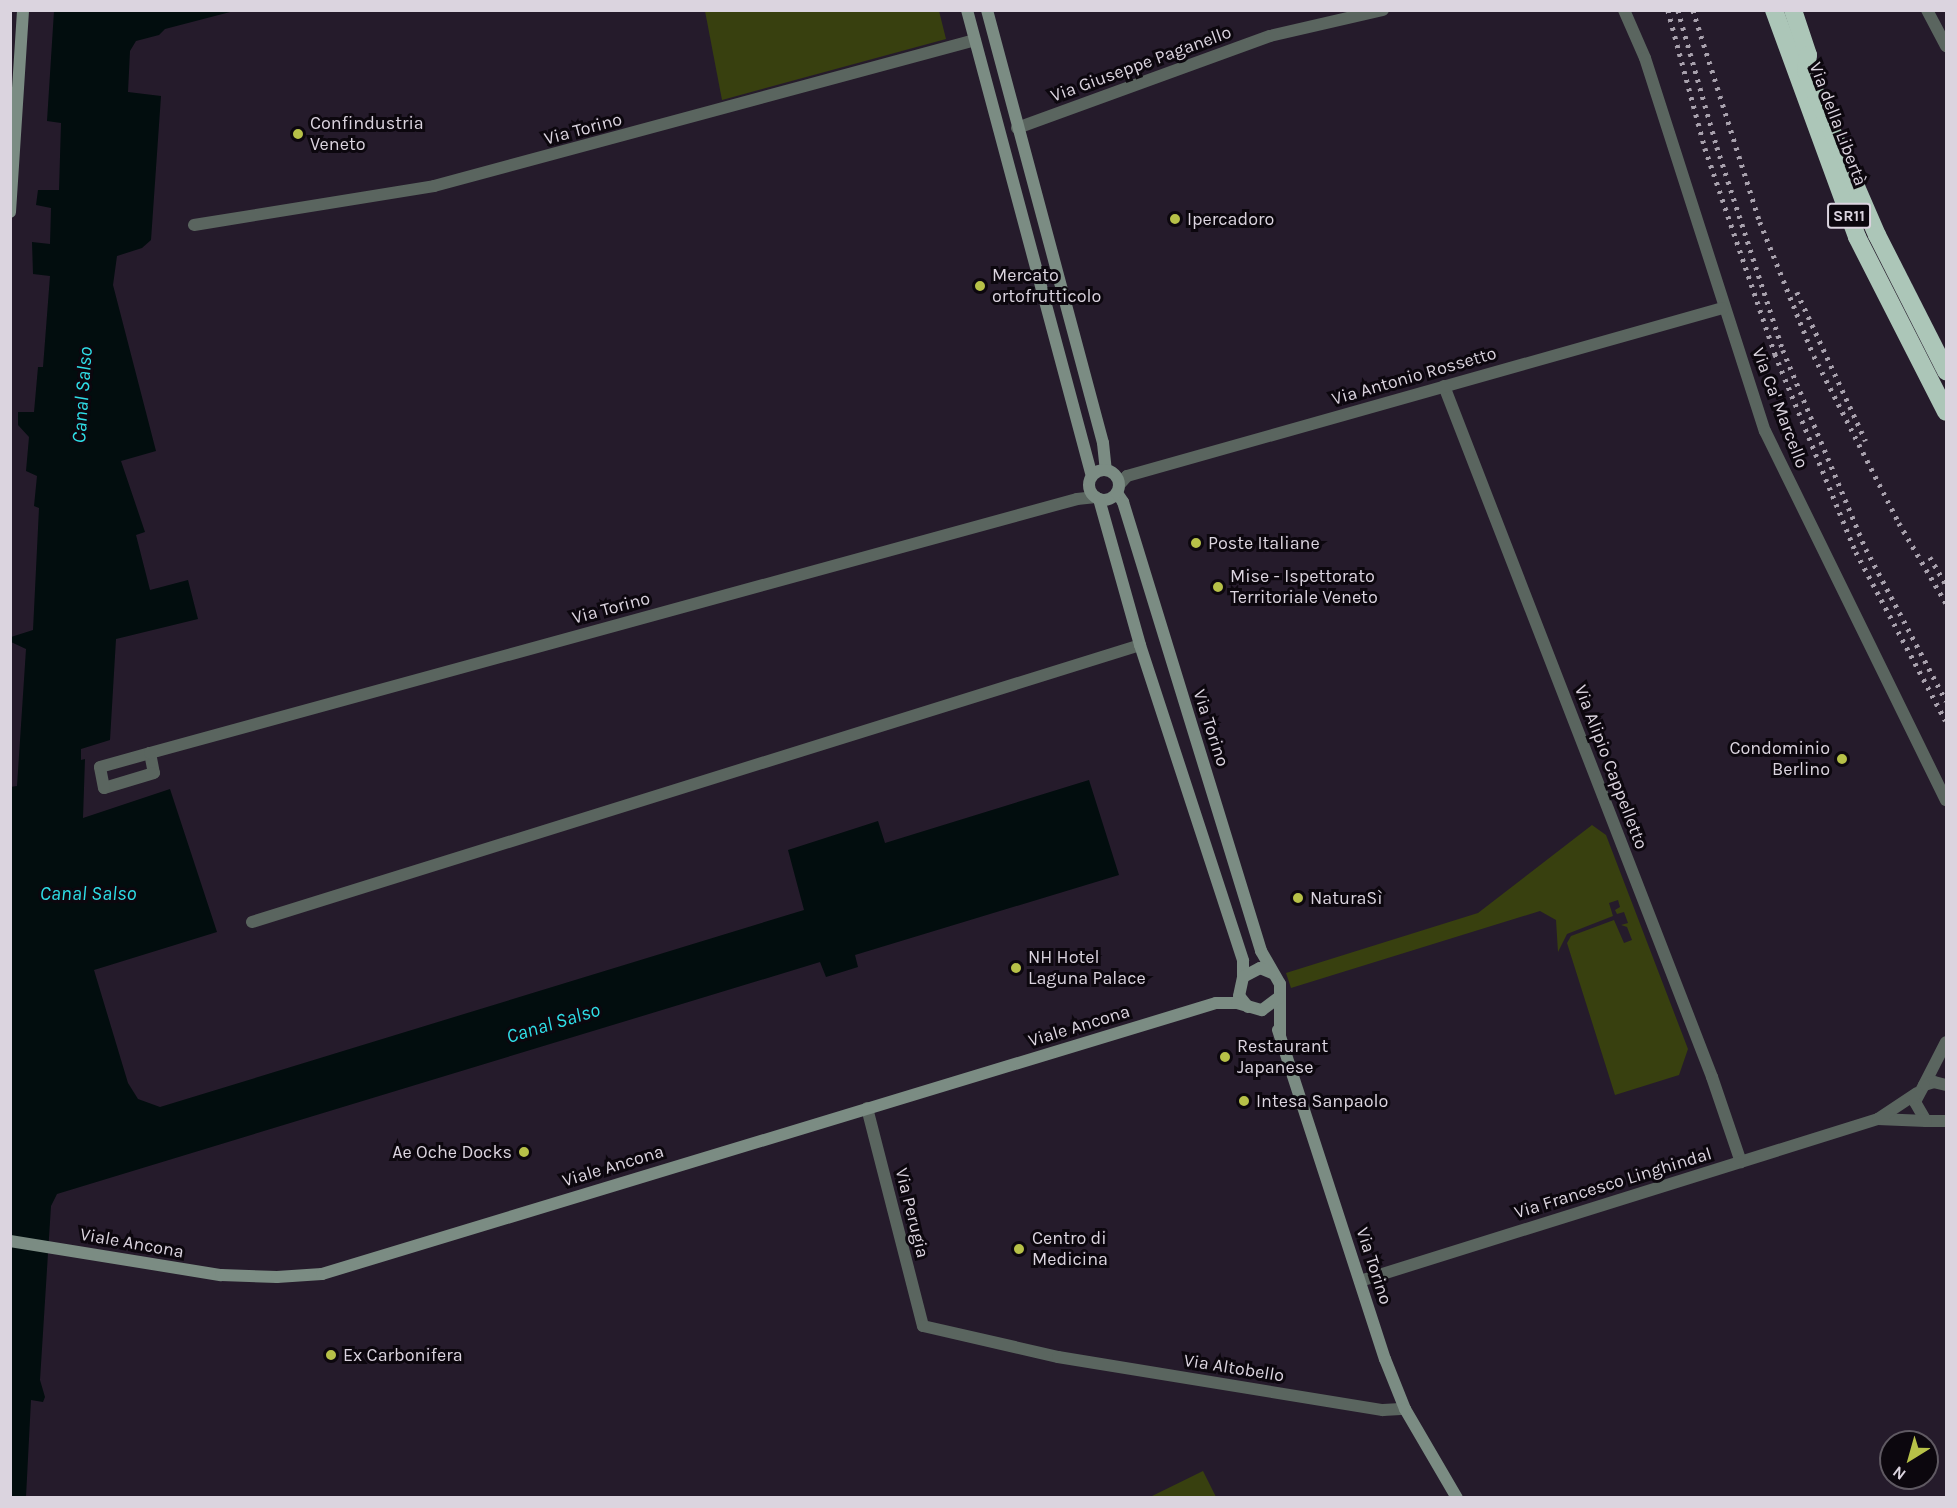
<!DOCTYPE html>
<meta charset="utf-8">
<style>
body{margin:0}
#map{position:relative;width:1957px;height:1508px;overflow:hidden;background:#251b2b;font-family:Karla,sans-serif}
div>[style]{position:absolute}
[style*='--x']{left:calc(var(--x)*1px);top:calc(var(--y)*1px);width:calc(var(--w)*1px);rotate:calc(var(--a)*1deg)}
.green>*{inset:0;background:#38400f}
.water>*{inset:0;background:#020d0e}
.street>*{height:12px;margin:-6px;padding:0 6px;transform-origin:6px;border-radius:6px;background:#5a655f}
.secondary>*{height:12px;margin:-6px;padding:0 6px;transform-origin:6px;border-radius:6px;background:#7b8c83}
.secondary>.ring{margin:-6px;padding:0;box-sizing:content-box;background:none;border:12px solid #7b8c83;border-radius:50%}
.highway>*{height:18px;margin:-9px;padding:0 9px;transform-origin:9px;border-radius:9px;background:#acc6b8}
.rail>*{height:4.5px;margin-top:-2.25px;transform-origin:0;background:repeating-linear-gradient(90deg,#a8a1ad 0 3px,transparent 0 9px)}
.dots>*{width:16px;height:16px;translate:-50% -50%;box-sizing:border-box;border:3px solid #0c070e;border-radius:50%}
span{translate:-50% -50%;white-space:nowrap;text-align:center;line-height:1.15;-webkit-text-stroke:6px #0c070e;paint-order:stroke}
.shield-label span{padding:2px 4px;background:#0c070e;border:2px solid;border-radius:4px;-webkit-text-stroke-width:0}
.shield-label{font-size:16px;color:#dbd4df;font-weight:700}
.street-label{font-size:18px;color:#dbd4df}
.poi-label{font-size:18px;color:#dbd4df}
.left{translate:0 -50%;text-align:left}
.right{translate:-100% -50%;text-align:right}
.water-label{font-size:20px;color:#2fdde6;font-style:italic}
.frame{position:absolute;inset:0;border:12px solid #dbd4df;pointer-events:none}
.north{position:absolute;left:1879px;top:1430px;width:60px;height:60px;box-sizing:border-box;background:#0c070e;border:2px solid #5f5962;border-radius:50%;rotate:217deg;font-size:16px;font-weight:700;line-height:24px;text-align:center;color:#dbd4df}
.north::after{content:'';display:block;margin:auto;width:21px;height:27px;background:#b7c148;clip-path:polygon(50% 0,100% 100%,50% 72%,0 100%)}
</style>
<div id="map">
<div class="green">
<div style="clip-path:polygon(705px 11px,939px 11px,946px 39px,722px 100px)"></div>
<div style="clip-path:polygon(1592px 825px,1606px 835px,1688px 1049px,1679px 1075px,1615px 1095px,1567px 943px,1571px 936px,1614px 920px,1624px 943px,1632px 940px,1627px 927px,1621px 925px,1628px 923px,1624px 912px,1617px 914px,1615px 910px,1620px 907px,1618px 900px,1609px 903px,1613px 916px,1567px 934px,1558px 952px,1556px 920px,1540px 911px,1291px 988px,1286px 973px,1478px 913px)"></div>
<div style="clip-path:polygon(1203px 1471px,1216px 1497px,1150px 1497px)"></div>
</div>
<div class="water">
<div style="clip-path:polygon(54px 11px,234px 11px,165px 29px,159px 35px,136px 41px,130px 51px,128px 92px,161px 96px,151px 240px,142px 248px,117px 256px,113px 285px,156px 451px,121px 461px,145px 532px,136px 535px,150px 590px,188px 580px,198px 619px,116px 639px,110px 740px,81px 749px,81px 760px,85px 759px,83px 818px,170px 789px,217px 932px,94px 970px,128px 1083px,138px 1099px,160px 1107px,804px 910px,788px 850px,878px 821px,885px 843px,1089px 780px,1119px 875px,855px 955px,858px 967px,826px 977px,820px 962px,57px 1194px,51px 1206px,40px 1380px,45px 1397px,43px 1402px,31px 1400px,26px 1497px,11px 1497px,10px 787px,17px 786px,26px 649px,11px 642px,11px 637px,33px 630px,39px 508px,34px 506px,37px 476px,26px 471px,29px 437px,18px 425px,18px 412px,34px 412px,38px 367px,43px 367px,50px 276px,33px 274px,32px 242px,50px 244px,51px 208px,36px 205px,38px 190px,59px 190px,61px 123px,47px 121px)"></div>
</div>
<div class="street">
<div style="--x:1624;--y:10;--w:52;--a:66.4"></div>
<div style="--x:1645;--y:58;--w:392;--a:72.2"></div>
<div style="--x:1765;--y:431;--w:411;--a:63.9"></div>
<div style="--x:1927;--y:10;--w:41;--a:62.2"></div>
<div style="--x:1017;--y:128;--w:269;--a:-20"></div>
<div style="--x:1270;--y:36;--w:116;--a:-13"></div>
<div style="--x:194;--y:225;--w:243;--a:-9.2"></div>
<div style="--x:434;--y:186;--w:560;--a:-15.1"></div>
<div style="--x:1444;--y:386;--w:741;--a:68.8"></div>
<div style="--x:1712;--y:1077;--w:90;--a:71.2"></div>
<div style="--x:1119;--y:485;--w:12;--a:-48"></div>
<div style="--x:1127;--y:476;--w:619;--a:-15.74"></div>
<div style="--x:150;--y:753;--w:20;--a:79"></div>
<div style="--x:154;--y:773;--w:52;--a:163.3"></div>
<div style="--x:104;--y:788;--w:21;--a:-101"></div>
<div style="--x:100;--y:767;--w:52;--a:-15.6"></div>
<div style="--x:150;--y:753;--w:961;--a:-15.32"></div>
<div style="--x:1077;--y:499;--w:19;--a:-6"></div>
<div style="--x:252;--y:922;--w:930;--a:-17.32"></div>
<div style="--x:1924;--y:1085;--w:48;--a:-62.9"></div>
<div style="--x:1946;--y:1085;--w:12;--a:-166"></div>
<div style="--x:1934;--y:1082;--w:10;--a:163"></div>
<div style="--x:1924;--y:1085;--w:19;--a:118"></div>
<div style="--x:1915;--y:1102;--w:22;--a:60"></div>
<div style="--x:1926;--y:1121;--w:20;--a:0"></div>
<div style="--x:867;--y:1108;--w:225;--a:75.6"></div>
<div style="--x:923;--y:1326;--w:139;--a:12.9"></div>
<div style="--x:1058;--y:1357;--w:329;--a:9.3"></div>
<div style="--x:1383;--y:1410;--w:22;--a:-3"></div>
<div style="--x:1878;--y:1119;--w:48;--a:2.4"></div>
<div style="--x:1360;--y:1281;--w:543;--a:-17.37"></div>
<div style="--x:1878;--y:1119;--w:47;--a:-33.7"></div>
</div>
<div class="secondary">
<div style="--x:967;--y:10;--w:482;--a:75"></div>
<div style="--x:987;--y:10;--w:448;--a:75"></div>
<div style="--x:1103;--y:443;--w:27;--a:84"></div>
<div style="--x:10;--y:212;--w:202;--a:-86.3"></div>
<div class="ring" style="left:1089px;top:470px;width:18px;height:18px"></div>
<div style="--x:1117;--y:493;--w:11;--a:56"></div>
<div style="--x:1123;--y:502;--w:470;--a:72.9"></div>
<div style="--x:1261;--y:951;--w:38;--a:60"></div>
<div style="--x:1280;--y:984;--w:51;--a:90"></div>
<div style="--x:1099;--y:499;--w:152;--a:74.3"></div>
<div style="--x:1140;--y:645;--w:332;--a:71.9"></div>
<div style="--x:1243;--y:961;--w:16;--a:90"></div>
<div style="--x:1248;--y:1007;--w:14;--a:-129"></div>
<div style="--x:1239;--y:996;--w:19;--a:-78"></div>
<div style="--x:1243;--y:977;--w:19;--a:-28"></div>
<div style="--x:1260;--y:968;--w:13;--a:23"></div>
<div style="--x:1278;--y:1030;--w:346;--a:72"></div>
<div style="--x:1385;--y:1359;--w:54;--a:68.2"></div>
<div style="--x:1405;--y:1409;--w:103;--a:59.7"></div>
<div style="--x:10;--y:1241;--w:214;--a:9.2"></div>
<div style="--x:221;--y:1275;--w:56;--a:2"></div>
<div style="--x:277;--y:1277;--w:45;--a:-3.8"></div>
<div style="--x:322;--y:1274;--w:934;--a:-16.86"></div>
<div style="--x:1216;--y:1003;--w:21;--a:0"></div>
<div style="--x:1237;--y:1003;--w:26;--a:16"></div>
<div style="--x:1262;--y:1010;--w:20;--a:-37"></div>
</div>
<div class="highway">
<div style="--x:1774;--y:10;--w:242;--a:69.9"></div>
<div style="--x:1857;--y:237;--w:196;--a:63"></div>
<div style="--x:1793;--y:10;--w:47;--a:71.6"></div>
<div style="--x:1808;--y:55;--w:16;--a:97"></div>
<div style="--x:1806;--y:71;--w:179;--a:66.6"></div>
<div style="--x:1877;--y:235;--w:153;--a:63.1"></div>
</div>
<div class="rail">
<div style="--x:1668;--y:10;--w:143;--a:75"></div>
<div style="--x:1705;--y:148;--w:218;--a:71.2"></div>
<div style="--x:1775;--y:354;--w:214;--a:67.8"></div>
<div style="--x:1856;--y:552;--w:191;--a:62"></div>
<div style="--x:1678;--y:10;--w:142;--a:74.1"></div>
<div style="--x:1717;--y:147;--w:213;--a:72"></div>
<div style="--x:1783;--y:350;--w:216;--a:67.4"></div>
<div style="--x:1866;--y:549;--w:172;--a:62.2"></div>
<div style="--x:1693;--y:10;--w:222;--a:72.5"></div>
<div style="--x:1760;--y:222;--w:144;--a:68.1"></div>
<div style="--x:1814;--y:356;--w:187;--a:63"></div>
<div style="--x:1899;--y:523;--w:93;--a:59.6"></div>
<div style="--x:1797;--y:292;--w:164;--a:65.2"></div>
<div style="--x:1930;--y:557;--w:32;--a:60"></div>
</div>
<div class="dots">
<div style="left:298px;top:134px;background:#b7c148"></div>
<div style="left:1175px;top:219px;background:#b7c148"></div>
<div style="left:980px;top:286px;background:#b7c148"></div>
<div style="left:1196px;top:543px;background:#b7c148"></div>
<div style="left:1218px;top:587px;background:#b7c148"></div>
<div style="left:1842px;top:759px;background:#b7c148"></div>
<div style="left:1298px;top:898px;background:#b7c148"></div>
<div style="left:1016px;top:968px;background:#b7c148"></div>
<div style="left:1225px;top:1057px;background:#b7c148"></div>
<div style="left:1244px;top:1101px;background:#b7c148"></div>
<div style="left:524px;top:1152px;background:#b7c148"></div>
<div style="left:1019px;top:1249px;background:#b7c148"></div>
<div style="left:331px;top:1355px;background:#b7c148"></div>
</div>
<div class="shield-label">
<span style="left:1849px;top:216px">SR11</span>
</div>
<div class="street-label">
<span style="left:1141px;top:64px;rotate:-20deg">Via Giuseppe Paganello</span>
<span style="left:1838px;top:124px;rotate:69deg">Via della Libertà</span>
<span style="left:583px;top:129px;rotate:-15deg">Via Torino</span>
<span style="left:1414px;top:376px;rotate:-16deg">Via Antonio Rossetto</span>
<span style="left:1780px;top:408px;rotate:69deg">Via Ca' Marcello</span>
<span style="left:611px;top:608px;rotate:-15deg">Via Torino</span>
<span style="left:1211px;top:728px;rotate:72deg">Via Torino</span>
<span style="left:1611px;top:767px;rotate:69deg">Via Alipio Cappelletto</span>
<span style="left:1079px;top:1026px;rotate:-17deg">Viale Ancona</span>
<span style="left:613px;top:1166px;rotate:-17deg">Viale Ancona</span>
<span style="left:1613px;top:1183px;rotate:-17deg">Via Francesco Linghindal</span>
<span style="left:912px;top:1213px;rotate:76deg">Via Perugia</span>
<span style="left:132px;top:1243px;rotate:10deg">Viale Ancona</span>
<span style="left:1374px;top:1266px;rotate:72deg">Via Torino</span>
<span style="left:1234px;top:1368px;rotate:9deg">Via Altobello</span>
</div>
<div class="poi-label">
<span class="left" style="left:310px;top:134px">Confindustria<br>Veneto</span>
<span class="left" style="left:1187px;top:219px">Ipercadoro</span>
<span class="left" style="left:992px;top:286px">Mercato<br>ortofrutticolo</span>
<span class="left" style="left:1208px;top:543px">Poste Italiane</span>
<span class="left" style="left:1230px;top:587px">Mise - Ispettorato<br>Territoriale Veneto</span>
<span class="right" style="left:1830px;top:759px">Condominio<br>Berlino</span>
<span class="left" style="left:1310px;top:898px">NaturaSì</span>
<span class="left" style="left:1028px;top:968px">NH Hotel<br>Laguna Palace</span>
<span class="left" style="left:1237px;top:1057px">Restaurant<br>Japanese</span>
<span class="left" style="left:1256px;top:1101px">Intesa Sanpaolo</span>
<span class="right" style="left:512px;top:1152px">Ae Oche Docks</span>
<span class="left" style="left:1032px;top:1249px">Centro di<br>Medicina</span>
<span class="left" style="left:343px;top:1355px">Ex Carbonifera</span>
</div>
<div class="water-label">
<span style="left:82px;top:395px;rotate:-86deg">Canal Salso</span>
<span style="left:88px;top:893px">Canal Salso</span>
<span style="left:553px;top:1023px;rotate:-17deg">Canal Salso</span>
</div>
<div class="frame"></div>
<div class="north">N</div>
</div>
